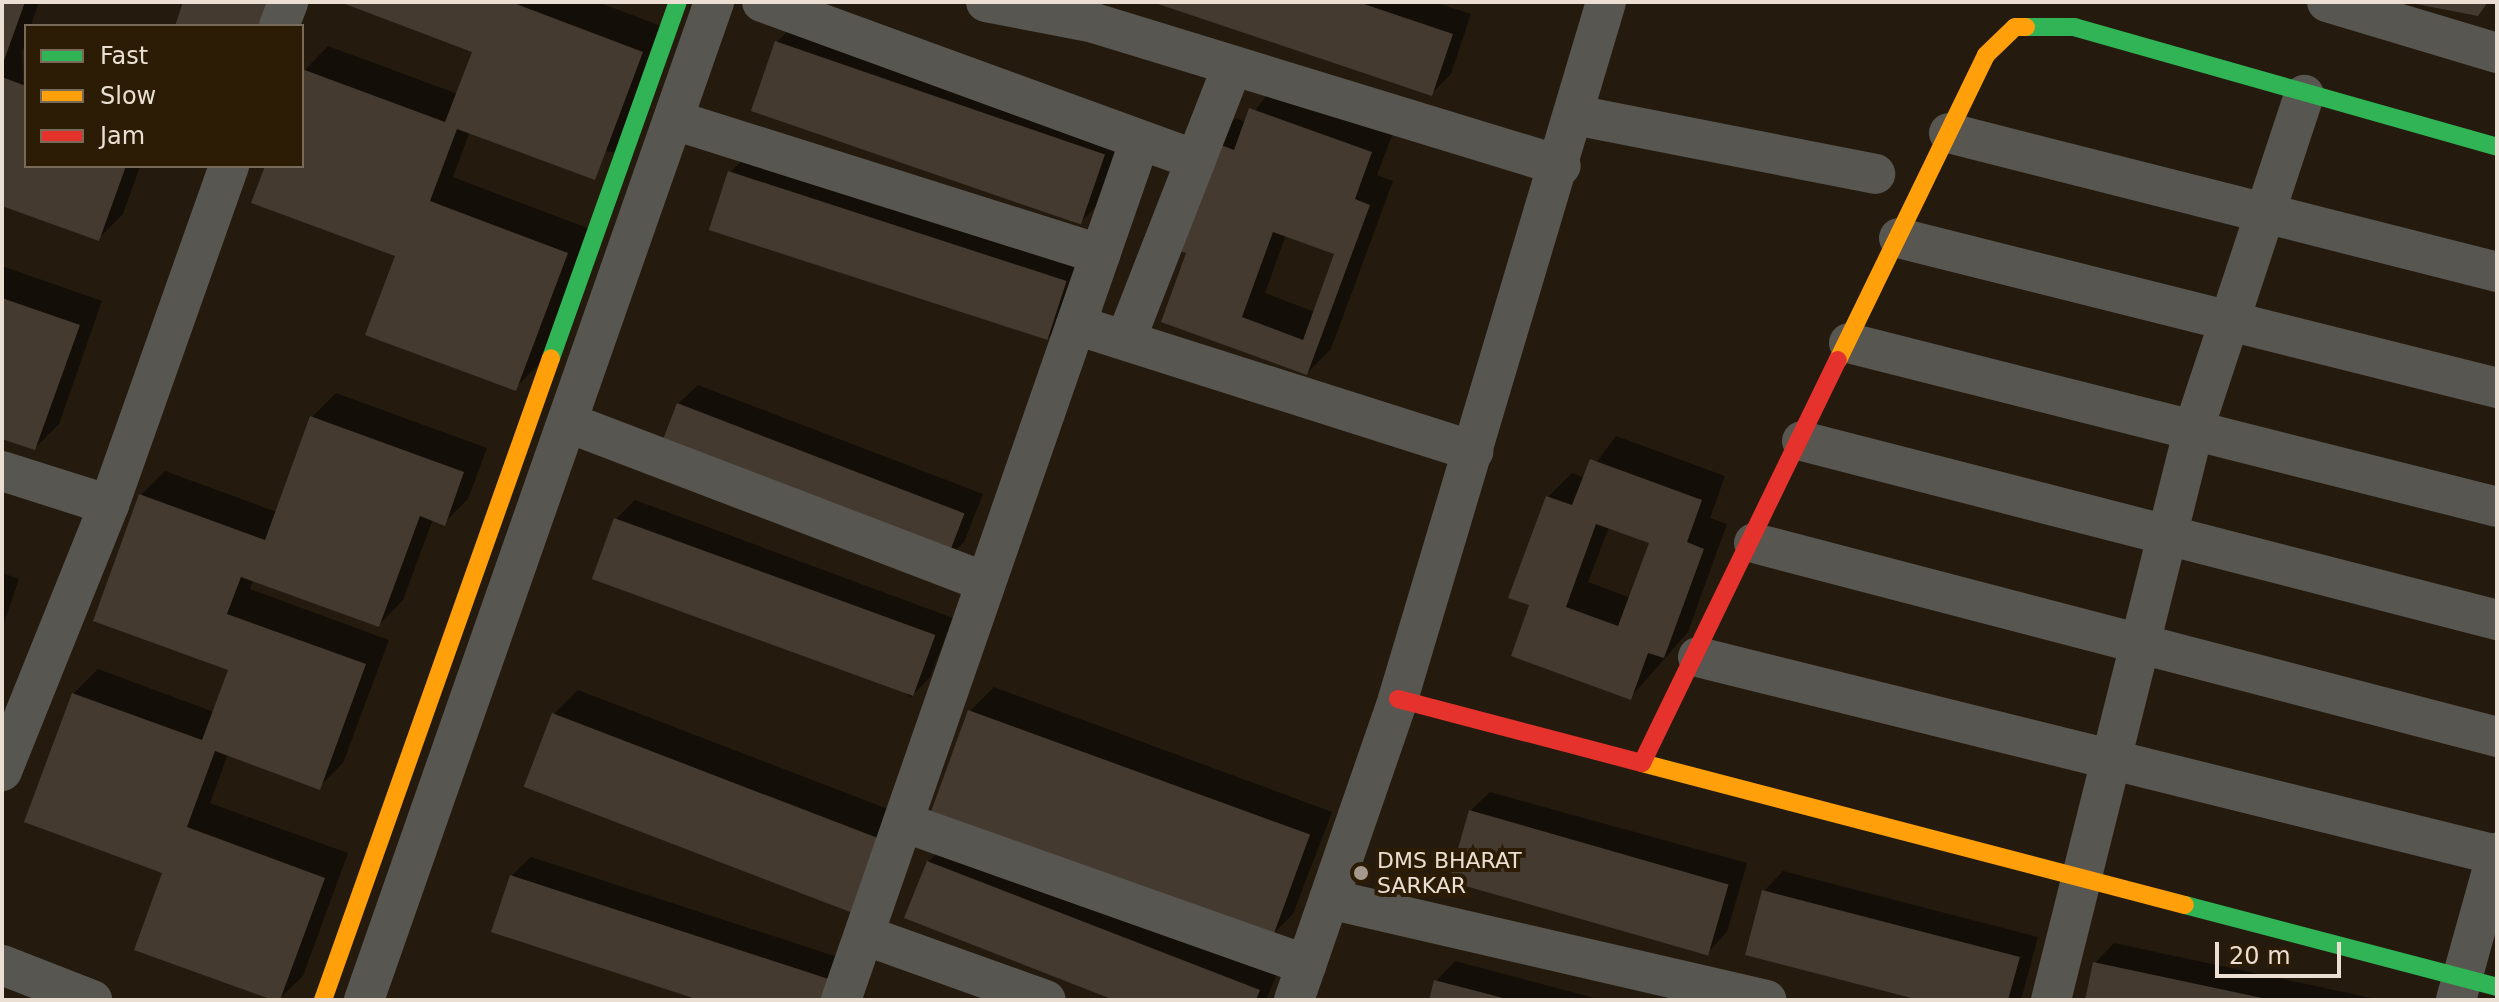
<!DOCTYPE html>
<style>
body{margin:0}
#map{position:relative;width:2499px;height:1002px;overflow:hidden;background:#241b0e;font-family:"DejaVu Sans",sans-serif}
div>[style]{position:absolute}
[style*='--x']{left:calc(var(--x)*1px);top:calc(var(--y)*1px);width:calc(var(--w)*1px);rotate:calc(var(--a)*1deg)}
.shadow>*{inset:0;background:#0007}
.building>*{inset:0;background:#443a30;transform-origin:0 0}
.street>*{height:40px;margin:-20px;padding:0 20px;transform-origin:20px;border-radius:20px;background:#585651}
.fast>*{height:18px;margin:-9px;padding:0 9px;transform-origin:9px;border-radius:9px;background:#30b455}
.slow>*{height:18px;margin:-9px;padding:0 9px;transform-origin:9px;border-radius:9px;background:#ff9f0a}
.jam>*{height:18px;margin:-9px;padding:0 9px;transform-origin:9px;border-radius:9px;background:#e5322d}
.dots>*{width:22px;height:22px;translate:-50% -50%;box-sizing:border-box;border:4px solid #2c1c06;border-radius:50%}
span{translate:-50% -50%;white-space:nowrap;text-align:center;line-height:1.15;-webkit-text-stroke:8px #2c1c06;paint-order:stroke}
.poi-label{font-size:22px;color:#eadfd2}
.left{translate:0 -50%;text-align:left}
.frame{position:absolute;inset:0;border:4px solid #eadfd2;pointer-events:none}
.legend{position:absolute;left:24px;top:24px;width:280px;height:144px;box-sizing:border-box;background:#2c1c06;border:2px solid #786a58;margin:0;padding:10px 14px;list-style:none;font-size:24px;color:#eadfd2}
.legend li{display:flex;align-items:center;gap:16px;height:40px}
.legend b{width:40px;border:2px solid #786a58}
.scale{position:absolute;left:2215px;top:942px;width:126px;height:36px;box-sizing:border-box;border:4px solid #eadfd2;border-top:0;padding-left:10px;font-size:24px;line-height:28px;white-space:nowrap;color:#eadfd2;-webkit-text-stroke:6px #2c1c06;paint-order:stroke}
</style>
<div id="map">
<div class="shadow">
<div style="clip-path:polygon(2px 2px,39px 2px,22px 52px,26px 166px,140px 166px,123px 214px,99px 238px,2px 204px)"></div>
<div style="clip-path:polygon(344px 2px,598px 2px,666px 28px,619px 153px,470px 131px,453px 177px,590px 229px,539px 364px,515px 388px,397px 255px,267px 166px,302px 166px,302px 73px,328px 46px,458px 94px,474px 51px)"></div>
<div style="clip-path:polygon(1157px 2px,1434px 2px,1471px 14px,1451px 74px,1431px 94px)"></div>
<div style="clip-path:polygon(801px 18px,1128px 131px,1103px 199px,1079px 224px,777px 42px)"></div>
<div style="clip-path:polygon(evenodd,1275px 85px,1395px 128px,1377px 175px,1393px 181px,1331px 349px,1307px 373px,1163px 321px,1189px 252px,1211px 142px,1236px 118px,1246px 122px,1275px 85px,1286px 235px,1337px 253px,1315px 312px,1265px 293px,1286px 235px)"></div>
<div style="clip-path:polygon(750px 153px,1084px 264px,1065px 321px,1046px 340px,730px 172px)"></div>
<div style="clip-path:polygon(2px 266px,102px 301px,59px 424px,35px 448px,2px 436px)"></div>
<div style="clip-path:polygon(698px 385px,983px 494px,964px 542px,945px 561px,678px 404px)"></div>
<div style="clip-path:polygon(336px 393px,487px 448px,468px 499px,444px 523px,433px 519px,403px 600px,379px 625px,254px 579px,250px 589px,389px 640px,343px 763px,319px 787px,228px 754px,210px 803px,348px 853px,303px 976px,278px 1000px,73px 694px,98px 669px,214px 712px,230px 669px,141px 495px,165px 471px,277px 512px,312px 417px)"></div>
<div style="clip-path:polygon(evenodd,1616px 436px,1725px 476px,1710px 518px,1727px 524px,1688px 632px,1630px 698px,1532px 604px,1548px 497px,1572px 473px,1585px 478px,1616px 436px,1609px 527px,1651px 542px,1631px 598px,1588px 582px,1609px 527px)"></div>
<div style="clip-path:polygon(635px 500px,953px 618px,930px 677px,911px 697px,616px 519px)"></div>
<div style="clip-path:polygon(2px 573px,19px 579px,2px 629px)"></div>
<div style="clip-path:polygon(994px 687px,1332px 812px,1293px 914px,1269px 938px,970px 711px)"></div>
<div style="clip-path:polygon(578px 690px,914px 819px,886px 891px,554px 714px)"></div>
<div style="clip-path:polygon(1490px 792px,1747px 863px,1727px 932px,1708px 952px,1470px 811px)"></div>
<div style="clip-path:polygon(948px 843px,1278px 971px,1266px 1000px,1119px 1000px,928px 862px)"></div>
<div style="clip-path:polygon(531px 857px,859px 964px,848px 1000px,705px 1000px,511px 876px)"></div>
<div style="clip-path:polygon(1783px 871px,2038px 937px,2021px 1000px,1927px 1000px,1764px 891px)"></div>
<div style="clip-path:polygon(2114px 943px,2381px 1000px,2087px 1000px,2095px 963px)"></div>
<div style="clip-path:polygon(1455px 961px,1602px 1000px,1431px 1000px,1436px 981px)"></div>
</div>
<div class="building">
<div style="clip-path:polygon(2px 2px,25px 2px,2px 66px)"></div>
<div style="clip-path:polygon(183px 2px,274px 2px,266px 26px,175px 26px)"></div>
<div style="clip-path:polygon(340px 2px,511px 2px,643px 52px,595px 180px,457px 129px,430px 201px,568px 253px,516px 391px,365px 335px,395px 256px,251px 203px,265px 166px,302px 166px,302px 69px,445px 122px,472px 52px)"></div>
<div style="clip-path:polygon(1152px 2px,1358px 2px,1453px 34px,1432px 96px)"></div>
<div style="clip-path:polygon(2406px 2px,2488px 2px,2478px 16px)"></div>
<div style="left:775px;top:41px;width:349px;height:74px;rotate:19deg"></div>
<div style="clip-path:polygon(2px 77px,26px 86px,26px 166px,126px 166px,99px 241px,2px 206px)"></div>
<div style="clip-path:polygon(evenodd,1249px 108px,1372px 152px,1355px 199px,1370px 205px,1307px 375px,1161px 322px,1186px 253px,1170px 248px,1210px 141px,1234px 150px,1249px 108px,1273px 232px,1334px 254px,1303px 340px,1242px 317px,1273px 232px)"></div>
<div style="left:728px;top:171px;width:356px;height:62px;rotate:18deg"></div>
<div style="clip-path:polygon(2px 298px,80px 325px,35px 450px,2px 439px)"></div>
<div style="left:677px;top:403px;width:308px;height:54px;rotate:21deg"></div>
<div style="clip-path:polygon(310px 416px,464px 472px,445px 526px,420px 516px,379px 627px,241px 577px,227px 614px,366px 664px,320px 790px,215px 751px,187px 827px,325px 878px,280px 1000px,273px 1000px,134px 950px,162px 873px,24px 822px,72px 693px,202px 740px,228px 670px,93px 621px,139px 494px,265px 540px)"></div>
<div style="clip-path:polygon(evenodd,1590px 459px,1702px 500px,1687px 542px,1704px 549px,1664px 658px,1648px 653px,1631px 700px,1511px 656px,1529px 605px,1508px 598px,1546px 496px,1572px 505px,1590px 459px,1596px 524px,1649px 543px,1618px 626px,1566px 607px,1596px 524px)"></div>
<div style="left:614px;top:518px;width:342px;height:65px;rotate:20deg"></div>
<div style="left:968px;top:710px;width:364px;height:116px;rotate:20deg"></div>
<div style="left:552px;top:713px;width:363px;height:79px;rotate:21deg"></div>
<div style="left:1469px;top:810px;width:270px;height:74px;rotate:16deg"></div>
<div style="clip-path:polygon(927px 861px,1260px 990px,1256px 1000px,1114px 1000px,904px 918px)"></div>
<div style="clip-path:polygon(510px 875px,841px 983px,836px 1000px,699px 1000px,491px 932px)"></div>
<div style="clip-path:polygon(1762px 890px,2020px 957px,2008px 1000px,1919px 1000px,1745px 955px)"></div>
<div style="clip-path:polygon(2093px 962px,2267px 999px,2267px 1000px,2085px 1000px)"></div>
<div style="clip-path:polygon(1434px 980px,1507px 999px,1507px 1000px,1429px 1000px)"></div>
</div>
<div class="street">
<div style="--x:762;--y:2;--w:461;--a:20"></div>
<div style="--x:986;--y:2;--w:110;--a:11"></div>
<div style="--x:1094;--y:23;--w:488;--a:17"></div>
<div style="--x:2327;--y:2;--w:177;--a:16.7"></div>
<div style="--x:279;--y:26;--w:26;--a:-69"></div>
<div style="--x:1575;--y:115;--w:306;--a:11.1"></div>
<div style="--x:674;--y:120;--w:447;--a:17.5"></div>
<div style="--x:1949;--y:133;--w:565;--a:14.23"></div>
<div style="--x:1899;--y:238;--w:617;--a:14.08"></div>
<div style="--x:1076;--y:325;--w:417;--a:17.6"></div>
<div style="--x:1126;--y:339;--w:292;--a:-68.7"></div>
<div style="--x:1849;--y:343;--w:668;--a:14.2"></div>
<div style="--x:569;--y:423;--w:446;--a:20.9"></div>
<div style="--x:1802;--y:441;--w:718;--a:14.44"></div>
<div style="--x:2;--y:471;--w:112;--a:17.6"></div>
<div style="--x:1754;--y:543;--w:768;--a:14.63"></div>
<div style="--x:1698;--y:657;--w:822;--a:13.93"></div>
<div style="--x:2;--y:771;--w:287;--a:-68.1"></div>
<div style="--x:109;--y:505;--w:360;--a:-70.5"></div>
<div style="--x:903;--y:822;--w:428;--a:19.5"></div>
<div style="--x:1329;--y:899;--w:449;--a:13"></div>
<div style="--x:864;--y:935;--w:193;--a:19.7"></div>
<div style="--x:2;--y:965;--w:97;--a:21.3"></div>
<div style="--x:364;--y:1000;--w:1058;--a:-70.67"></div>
<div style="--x:841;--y:1000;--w:907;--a:-70.83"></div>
<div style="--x:1294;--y:1000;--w:318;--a:-70.9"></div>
<div style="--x:1398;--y:699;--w:727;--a:-73.38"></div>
<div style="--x:2051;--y:1000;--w:590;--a:-75.96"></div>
<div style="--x:2194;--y:428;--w:351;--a:-71.7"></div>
<div style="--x:2456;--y:1000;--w:153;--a:-74.4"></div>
</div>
<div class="fast">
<div style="--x:2026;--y:27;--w:48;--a:0"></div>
<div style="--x:2074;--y:27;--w:440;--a:15.8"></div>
<div style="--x:551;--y:358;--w:378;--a:-70.4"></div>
<div style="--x:2185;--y:905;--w:323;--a:14.7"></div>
</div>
<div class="slow">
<div style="--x:1838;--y:360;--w:339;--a:-64.1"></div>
<div style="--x:1986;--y:55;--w:40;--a:-44"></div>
<div style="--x:2015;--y:27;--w:11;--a:0"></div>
<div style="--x:1642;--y:763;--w:561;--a:14.66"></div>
<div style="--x:323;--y:1000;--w:681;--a:-70.45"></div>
</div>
<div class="jam">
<div style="--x:1398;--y:699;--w:252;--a:14.7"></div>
<div style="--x:1642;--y:763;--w:448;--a:-64.1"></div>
</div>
<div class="dots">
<div style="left:1361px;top:873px;background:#a59a8d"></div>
</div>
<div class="poi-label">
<span class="left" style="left:1377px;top:873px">DMS BHARAT<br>SARKAR</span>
</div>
<div class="frame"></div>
<ul class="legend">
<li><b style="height:10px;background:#30b455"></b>Fast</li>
<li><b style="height:10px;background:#ff9f0a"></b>Slow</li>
<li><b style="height:10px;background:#e5322d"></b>Jam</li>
</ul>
<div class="scale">20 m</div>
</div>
